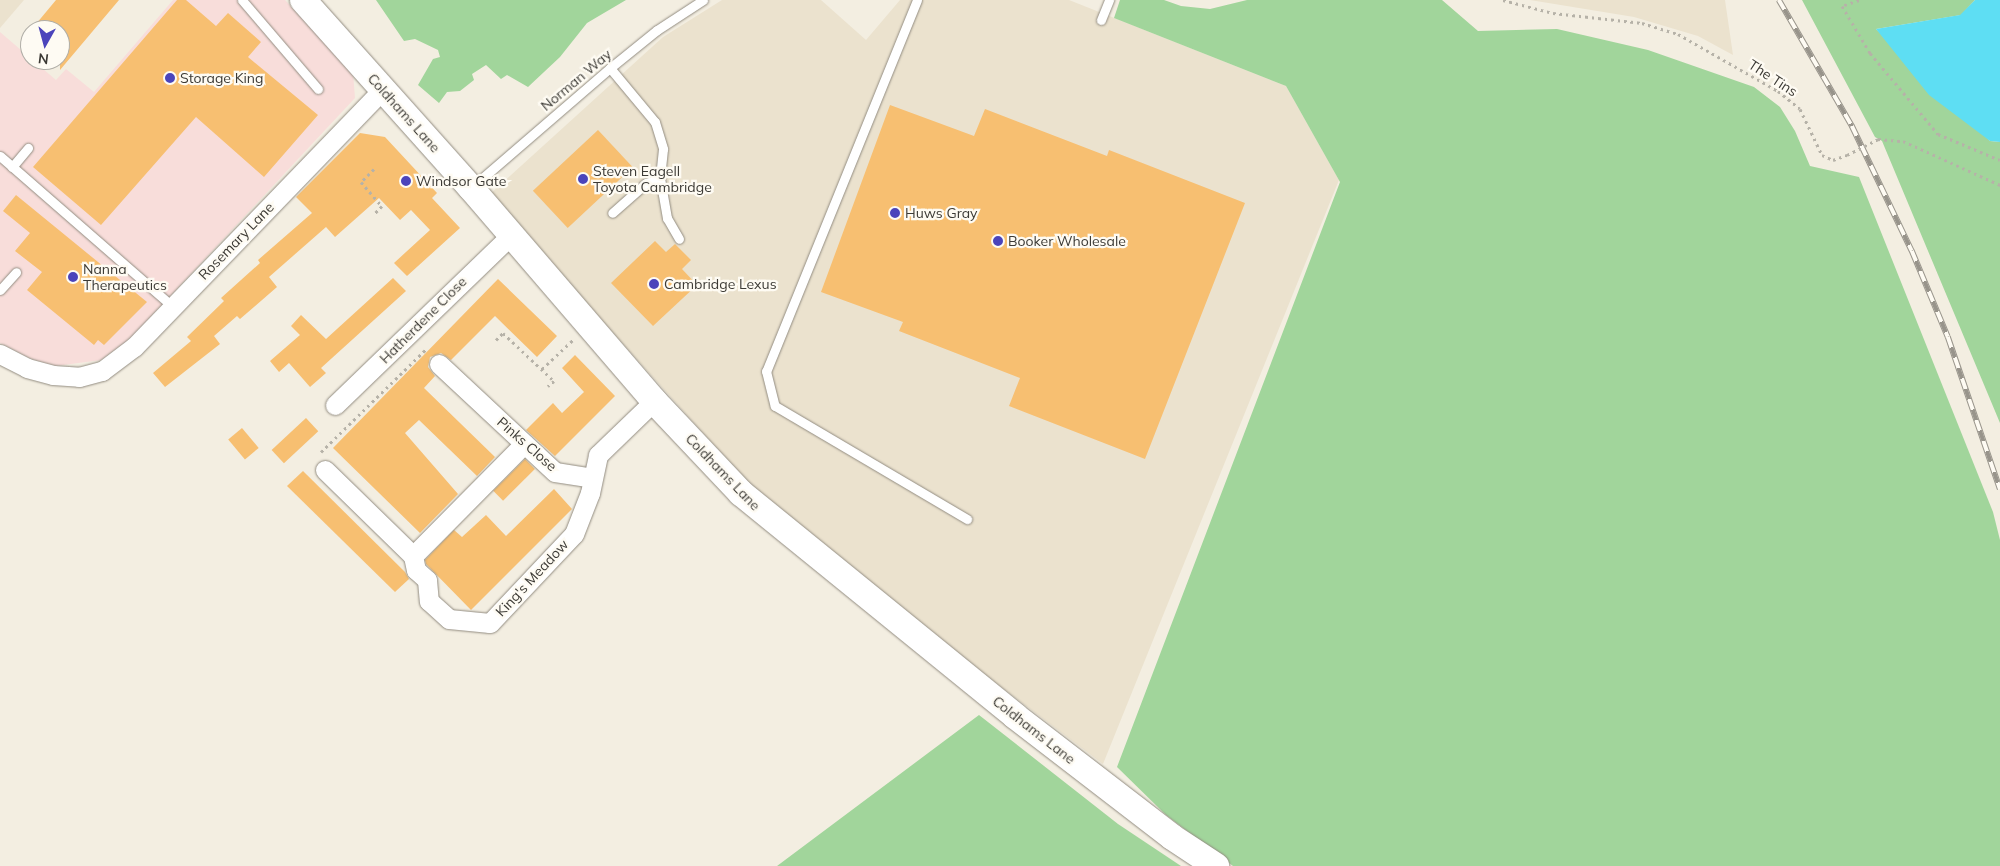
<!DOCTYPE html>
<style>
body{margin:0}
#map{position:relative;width:2000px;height:866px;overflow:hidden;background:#f3eee1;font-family:Mulish,sans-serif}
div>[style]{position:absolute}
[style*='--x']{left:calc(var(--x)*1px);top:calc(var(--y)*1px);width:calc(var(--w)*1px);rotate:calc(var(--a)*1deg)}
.built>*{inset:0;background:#ebe2ce}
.industrial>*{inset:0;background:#f8ddda}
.green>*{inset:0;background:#a1d59b}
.water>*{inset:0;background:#5edef3}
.building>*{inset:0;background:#f7bf71;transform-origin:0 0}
.path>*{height:3px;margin-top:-1.5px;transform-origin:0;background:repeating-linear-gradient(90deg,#b6b2a8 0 2.5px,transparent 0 6.5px)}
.roads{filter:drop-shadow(0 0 1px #928c81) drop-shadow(0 0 1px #928c81)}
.lane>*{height:9px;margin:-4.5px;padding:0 4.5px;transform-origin:4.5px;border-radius:4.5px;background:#fff}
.street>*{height:19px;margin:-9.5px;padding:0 9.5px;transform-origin:9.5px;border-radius:9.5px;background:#fff}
.secondary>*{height:26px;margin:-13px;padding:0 13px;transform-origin:13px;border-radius:13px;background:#fff}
.rail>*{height:5.5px;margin-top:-2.75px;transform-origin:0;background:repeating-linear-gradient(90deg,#fefbf3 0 11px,#98948b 0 22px);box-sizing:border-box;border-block:1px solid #98948b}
.path-bridge>*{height:3px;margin-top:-1.5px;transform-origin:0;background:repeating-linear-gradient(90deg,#b6b2a8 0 2.5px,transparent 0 6.5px)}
.dots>*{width:14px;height:14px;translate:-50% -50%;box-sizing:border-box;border:2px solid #fefbf3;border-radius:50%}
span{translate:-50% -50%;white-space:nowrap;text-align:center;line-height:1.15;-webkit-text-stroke:4.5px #fefbf3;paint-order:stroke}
.poi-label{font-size:14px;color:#3c3a35}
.left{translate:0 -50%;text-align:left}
.street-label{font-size:14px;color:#3c3a35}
.north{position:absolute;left:20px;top:20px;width:50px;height:50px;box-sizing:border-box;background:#fefbf3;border:1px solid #b0aea7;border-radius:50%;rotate:187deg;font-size:14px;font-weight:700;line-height:20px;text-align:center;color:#3c3a35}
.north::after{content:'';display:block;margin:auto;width:18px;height:22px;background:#4b44bb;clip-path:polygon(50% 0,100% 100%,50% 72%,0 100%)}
</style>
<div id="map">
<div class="built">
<div style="clip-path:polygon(0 0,24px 0,0 28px)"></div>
<div style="clip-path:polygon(722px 0,821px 0,866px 40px,900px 0,1069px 0,1286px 86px,1339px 180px,1103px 764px,785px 524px,489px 195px,663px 37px)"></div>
<div style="clip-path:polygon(1530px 0,1725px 0,1733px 55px,1698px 36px,1634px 17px)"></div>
</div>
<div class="industrial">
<div style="clip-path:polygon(173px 0,285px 0,353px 73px,355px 98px,131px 338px,101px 360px,56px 366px,31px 359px,0 343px,0 32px,56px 80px,66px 69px,94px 92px)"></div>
</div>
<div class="green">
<div style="clip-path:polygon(376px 0,626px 0,587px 23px,560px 57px,528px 87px,507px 75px,501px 79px,486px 65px,472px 74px,474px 80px,460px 91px,447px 92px,439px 103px,418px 85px,433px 59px,440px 57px,438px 50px,415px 39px,404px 41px)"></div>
<div style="clip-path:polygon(1120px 0,1164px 0,1181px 6px,1210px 9px,1247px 0,1442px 0,1478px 31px,1557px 29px,1648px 50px,1754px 87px,1780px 107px,1795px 131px,1810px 166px,1859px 177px,1993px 512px,2000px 540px,2000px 866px,1233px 866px,1166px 815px,1117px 767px,1340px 182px,1286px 86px,1114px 18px)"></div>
<div style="clip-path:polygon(1802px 0,1975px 0,1961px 15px,1876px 29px,1990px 141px,2000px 142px,2000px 423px,1882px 141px,1875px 137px)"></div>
<div style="clip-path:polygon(979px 715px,1118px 824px,1181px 866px,777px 866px)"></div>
</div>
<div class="water">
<div style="clip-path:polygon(1975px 0,2000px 0,2000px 142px,1990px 141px,1929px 95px,1876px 29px,1960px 15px)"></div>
</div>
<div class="building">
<div style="clip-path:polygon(56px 0,119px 0,60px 70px,60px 30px,31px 30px)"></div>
<div style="clip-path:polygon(177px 0,186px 0,216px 26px,228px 13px,261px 42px,248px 57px,318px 115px,264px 177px,196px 117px,101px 225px,33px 167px)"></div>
<div style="clip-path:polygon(890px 105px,974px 136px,985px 109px,1107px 156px,1109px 150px,1245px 203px,1145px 459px,1009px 406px,1020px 378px,899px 331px,903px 322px,821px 292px)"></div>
<div style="left:598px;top:130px;width:51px;height:89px;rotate:47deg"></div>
<div style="clip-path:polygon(360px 133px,385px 137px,437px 193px,432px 198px,460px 228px,407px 276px,394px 263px,430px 230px,411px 210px,400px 220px,379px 198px,335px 237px,326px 227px,269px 277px,277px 287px,240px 319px,237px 316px,214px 336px,220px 344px,165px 387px,153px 373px,191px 341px,187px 337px,224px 301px,221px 298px,260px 263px,258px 260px,312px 213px,296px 197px)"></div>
<div style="clip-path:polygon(16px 195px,147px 302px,104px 345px,98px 340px,94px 345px,27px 290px,42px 272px,15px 251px,30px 233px,3px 211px)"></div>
<div style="clip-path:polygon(655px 241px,666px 252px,675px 244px,691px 260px,682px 269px,697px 285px,653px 326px,611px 283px)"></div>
<div style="clip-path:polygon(393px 278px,406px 291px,321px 368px,326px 373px,310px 387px,289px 363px,279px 372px,270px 361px,300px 335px,291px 326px,301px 315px,326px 339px)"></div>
<div style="clip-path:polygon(498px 279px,557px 336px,537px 357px,495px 316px,451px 360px,441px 353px,430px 357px,428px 367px,435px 376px,424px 388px,495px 457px,477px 476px,419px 420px,405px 433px,458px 494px,420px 533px,333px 448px)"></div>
<div style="clip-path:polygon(575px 355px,615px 396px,555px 456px,526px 430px,553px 403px,562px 413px,584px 392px,562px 368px)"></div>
<div style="left:306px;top:418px;width:18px;height:47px;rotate:47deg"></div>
<div style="left:242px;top:428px;width:26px;height:18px;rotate:50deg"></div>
<div style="left:525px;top:459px;width:14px;height:45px;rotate:45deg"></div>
<div style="clip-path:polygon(303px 471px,405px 572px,409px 579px,395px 592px,287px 486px)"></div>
<div style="clip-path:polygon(554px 489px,572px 509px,471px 610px,426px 564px,425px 560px,454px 530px,462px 537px,486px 515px,506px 536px)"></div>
</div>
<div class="path">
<div style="--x:1503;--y:0;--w:52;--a:14.6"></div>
<div style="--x:1553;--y:13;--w:90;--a:6.4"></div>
<div style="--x:1642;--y:23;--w:38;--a:17"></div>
<div style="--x:1678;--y:34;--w:115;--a:29.7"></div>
<div style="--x:1778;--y:91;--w:28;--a:39"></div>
<div style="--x:1800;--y:109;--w:51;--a:64.4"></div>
<div style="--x:1822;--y:155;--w:12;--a:24"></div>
<div style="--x:1833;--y:160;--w:15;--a:-20"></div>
<div style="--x:1859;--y:0;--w:18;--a:161"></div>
<div style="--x:1842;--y:6;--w:55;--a:59.2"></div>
<div style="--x:1870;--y:53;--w:106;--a:50"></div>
<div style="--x:1938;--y:134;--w:67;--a:22.8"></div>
<div style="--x:1878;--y:139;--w:25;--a:5"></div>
<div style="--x:1903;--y:141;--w:107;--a:24.4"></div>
<div style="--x:374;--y:169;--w:18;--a:135"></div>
<div style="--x:361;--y:182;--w:32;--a:49"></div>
<div style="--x:382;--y:206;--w:10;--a:135"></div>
<div style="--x:496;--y:340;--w:10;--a:-45"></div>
<div style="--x:503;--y:333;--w:70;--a:43.3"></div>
<div style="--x:554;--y:381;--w:8;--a:140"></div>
<div style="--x:542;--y:369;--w:44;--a:-43.2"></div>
<div style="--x:321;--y:452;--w:146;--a:-44.4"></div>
</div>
<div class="roads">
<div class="lane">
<div style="--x:242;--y:0;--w:117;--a:49.5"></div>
<div style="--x:917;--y:0;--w:401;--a:112.1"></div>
<div style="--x:766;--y:371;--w:36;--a:76"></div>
<div style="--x:775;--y:406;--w:223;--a:30.5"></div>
<div style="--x:1101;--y:20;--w:22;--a:-68"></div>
<div style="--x:610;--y:68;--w:70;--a:50.2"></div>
<div style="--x:655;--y:122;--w:28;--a:73"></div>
<div style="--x:663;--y:149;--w:29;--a:96"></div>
<div style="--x:660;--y:178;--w:15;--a:160"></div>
<div style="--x:646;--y:183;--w:45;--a:138.6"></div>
<div style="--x:0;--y:156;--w:230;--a:41.1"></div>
<div style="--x:12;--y:167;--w:25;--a:-50"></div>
<div style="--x:660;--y:178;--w:41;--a:80.1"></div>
<div style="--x:667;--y:218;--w:24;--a:60"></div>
<div style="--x:472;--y:187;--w:182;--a:-40.8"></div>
<div style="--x:610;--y:68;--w:60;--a:-39"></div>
<div style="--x:657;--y:30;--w:55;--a:-33.1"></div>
<div style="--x:0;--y:290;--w:24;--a:-48"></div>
</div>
<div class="street">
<div style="--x:0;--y:354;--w:30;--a:27"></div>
<div style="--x:27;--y:368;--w:27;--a:15"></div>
<div style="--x:53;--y:375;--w:26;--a:4"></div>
<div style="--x:79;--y:377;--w:24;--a:-15"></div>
<div style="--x:102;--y:371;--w:40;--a:-37"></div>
<div style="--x:134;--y:347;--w:359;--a:-46"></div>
<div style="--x:439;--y:364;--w:158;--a:43"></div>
<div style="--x:555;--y:472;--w:38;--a:9"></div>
<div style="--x:335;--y:405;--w:245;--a:-44"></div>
<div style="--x:325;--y:470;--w:123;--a:44.3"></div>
<div style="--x:413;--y:556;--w:158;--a:-45.3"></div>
<div style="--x:413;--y:556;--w:14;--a:78"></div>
<div style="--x:416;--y:570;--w:15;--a:42"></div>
<div style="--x:427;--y:580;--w:21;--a:85"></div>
<div style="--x:429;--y:601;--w:27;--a:42"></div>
<div style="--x:449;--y:619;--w:41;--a:5.6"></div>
<div style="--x:490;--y:623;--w:122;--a:-46.7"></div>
<div style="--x:574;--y:534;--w:44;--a:-68.7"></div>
<div style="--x:590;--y:493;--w:39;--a:-78"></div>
<div style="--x:598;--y:455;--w:78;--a:-44"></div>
</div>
<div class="secondary">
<div style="--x:303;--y:0;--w:252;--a:48.2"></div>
<div style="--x:471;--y:188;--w:281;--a:49.3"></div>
<div style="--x:654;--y:401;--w:127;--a:46.6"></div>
<div style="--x:741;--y:493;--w:353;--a:39.1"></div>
<div style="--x:1015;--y:716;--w:198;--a:37.6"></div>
<div style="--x:1172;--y:837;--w:53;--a:33.4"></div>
</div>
</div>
<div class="rail">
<div style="--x:1779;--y:0;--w:146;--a:59.9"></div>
<div style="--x:1852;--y:126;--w:139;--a:64.4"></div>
<div style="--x:1912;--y:251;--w:93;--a:67.3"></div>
<div style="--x:1948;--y:337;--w:161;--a:71.1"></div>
</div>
<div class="path-bridge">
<div style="--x:1847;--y:155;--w:35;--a:-27"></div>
</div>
<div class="dots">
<div style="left:170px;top:78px;background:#4b44bb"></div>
<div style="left:583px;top:179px;background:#4b44bb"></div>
<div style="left:406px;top:181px;background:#4b44bb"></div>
<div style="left:895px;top:213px;background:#4b44bb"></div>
<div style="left:998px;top:241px;background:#4b44bb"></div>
<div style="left:73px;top:277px;background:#4b44bb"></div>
<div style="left:654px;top:284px;background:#4b44bb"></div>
</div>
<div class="poi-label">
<span class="left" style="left:180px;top:78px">Storage King</span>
<span class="left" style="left:593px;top:179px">Steven Eagell<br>Toyota Cambridge</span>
<span class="left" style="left:416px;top:181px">Windsor Gate</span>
<span class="left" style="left:905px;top:213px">Huws Gray</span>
<span class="left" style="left:1008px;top:241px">Booker Wholesale</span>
<span class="left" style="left:83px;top:277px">Nanna<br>Therapeutics</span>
<span class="left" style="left:664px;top:284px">Cambridge Lexus</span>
</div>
<div class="street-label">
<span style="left:1773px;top:78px;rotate:33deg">The Tins</span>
<span style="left:576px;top:80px;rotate:-40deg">Norman Way</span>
<span style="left:404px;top:113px;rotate:48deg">Coldhams Lane</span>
<span style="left:236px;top:241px;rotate:-46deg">Rosemary Lane</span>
<span style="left:423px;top:320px;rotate:-45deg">Hatherdene Close</span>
<span style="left:527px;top:444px;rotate:41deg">Pinks Close</span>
<span style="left:723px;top:472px;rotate:46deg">Coldhams Lane</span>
<span style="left:532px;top:578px;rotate:-47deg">King's Meadow</span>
<span style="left:1034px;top:730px;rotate:38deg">Coldhams Lane</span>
</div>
<div class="north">N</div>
</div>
